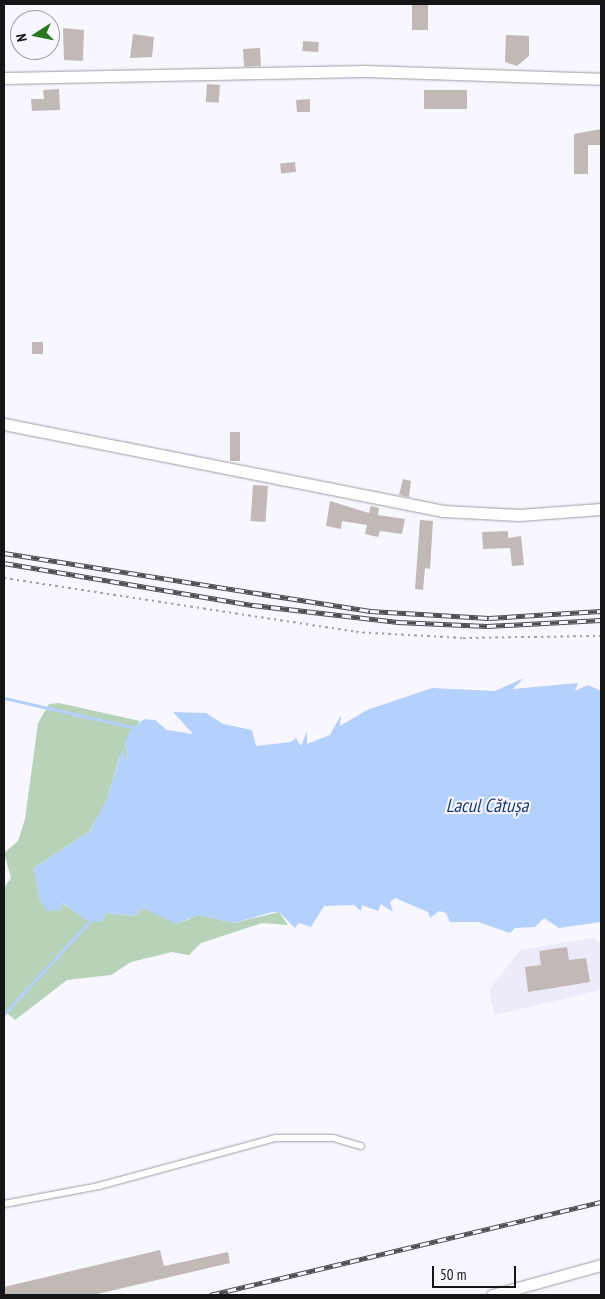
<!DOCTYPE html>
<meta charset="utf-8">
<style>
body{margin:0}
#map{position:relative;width:605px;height:1299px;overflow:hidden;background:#f8f7ff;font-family:"PT Sans Narrow",sans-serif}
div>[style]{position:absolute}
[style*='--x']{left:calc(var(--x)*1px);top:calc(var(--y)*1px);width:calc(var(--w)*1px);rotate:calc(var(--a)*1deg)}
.built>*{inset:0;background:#edeaf9}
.green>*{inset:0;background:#b6d3ba}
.water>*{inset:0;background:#b4d0fd}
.stream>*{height:3px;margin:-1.5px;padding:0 1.5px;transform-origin:1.5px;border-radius:1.5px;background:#b4d0fd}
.building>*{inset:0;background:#c1b9b5;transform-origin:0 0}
.path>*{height:2px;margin-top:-1px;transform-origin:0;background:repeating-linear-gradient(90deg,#a1a0a6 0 2.5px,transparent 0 6.5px)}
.roads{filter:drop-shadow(0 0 1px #9d9ca3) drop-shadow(0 0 1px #9d9ca3)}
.service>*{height:5.5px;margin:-2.75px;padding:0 2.75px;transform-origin:2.75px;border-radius:2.75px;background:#fff}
.minor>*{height:11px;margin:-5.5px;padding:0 5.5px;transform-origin:5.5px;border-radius:5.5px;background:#fff}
.rail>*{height:5px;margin-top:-2.5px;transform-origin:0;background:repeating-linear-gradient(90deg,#f8f7ff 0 9px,#4f4e53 0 18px);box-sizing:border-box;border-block:1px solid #4f4e53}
span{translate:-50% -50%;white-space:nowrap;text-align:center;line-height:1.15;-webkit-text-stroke:4px #f8f7ff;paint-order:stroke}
.water-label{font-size:19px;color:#1d3d72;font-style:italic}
.frame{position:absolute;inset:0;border:5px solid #151417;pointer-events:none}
.north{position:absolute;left:10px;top:10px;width:50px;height:50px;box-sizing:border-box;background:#f8f7ff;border:1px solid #9d9ca2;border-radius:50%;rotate:259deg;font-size:14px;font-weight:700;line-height:20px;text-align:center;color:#151417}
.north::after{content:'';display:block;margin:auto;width:18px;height:22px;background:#287720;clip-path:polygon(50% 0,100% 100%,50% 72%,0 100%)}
.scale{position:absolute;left:432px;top:1266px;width:84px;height:22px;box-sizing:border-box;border:2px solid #151417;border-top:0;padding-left:6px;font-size:15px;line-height:18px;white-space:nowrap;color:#151417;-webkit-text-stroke:4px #f8f7ff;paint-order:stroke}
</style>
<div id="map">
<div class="built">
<div style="clip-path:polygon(593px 938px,601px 944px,601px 990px,495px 1015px,489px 990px,520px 950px)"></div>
</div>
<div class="green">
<div style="clip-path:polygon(59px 703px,140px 721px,125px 742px,128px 762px,125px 755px,120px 756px,107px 800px,90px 831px,34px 868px,40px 900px,62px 903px,90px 921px,102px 921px,106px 913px,134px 916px,143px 908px,182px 922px,198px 915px,234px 923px,279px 912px,288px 925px,262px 923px,201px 943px,189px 955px,172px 952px,131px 962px,111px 975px,67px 980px,15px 1020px,4px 1011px,4px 888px,11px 878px,4px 853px,18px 841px,25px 819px,38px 723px,49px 704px)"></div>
</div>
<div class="water">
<div style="clip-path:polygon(524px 678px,513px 689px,578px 683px,575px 691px,588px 685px,601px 691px,601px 922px,559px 928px,544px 918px,535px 927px,515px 928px,510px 933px,478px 922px,450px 922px,446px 913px,439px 911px,430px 918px,428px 912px,395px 898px,390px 902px,393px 912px,381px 904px,378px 911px,362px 905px,361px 911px,354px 905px,324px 906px,311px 927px,299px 923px,295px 928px,279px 912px,272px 912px,234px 923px,198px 915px,176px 924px,143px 908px,134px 916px,106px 913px,102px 922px,86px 920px,63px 903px,60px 910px,47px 911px,40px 901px,34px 868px,90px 831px,107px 800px,122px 750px,128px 761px,125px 742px,130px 731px,144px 719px,155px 720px,167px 730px,193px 734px,173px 712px,206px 713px,223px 724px,252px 730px,256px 746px,291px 742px,296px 738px,301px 746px,307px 731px,307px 744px,330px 735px,341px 715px,340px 726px,367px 710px,432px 688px,495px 691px)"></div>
</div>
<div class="stream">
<div style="--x:4;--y:698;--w:131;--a:12.8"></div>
<div style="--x:4;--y:1014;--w:127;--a:-47.2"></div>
</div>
<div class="building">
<div style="left:428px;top:4px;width:26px;height:16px;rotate:90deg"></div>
<div style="clip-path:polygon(63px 28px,84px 30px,83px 61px,64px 60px)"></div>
<div style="clip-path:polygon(133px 34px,154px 37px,152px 57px,130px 58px)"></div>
<div style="clip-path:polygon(506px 35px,529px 36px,529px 56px,517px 66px,505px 62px)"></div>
<div style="left:303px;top:41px;width:16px;height:10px;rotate:4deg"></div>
<div style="left:260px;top:48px;width:18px;height:17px;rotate:87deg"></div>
<div style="left:207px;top:84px;width:13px;height:18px;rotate:4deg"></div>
<div style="clip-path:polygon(59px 89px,60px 110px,32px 111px,31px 99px,44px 99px,43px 90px)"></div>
<div style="left:467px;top:90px;width:19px;height:43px;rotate:90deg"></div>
<div style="clip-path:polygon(310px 99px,310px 112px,297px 112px,296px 100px)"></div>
<div style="clip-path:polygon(601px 129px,601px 145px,588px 145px,588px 174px,574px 174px,574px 134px)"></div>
<div style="left:295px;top:162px;width:10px;height:15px;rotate:84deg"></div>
<div style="left:43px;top:342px;width:12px;height:11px;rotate:90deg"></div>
<div style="left:230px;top:432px;width:10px;height:29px"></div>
<div style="clip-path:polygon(403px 479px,411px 481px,409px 497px,399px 495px)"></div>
<div style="left:253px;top:485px;width:15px;height:36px;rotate:4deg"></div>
<div style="clip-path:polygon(330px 501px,369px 513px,371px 506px,379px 508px,378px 515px,405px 519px,402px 534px,380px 531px,378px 537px,365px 534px,367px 525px,342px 521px,341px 529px,326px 526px)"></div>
<div style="clip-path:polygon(420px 520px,433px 521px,430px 569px,425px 568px,423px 590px,415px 589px)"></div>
<div style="clip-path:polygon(508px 531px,508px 538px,521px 536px,524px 565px,512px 566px,510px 548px,483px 549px,482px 532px)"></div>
<div style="clip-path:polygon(567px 947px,569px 960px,586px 958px,590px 982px,528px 992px,525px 967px,541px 965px,539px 951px)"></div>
<div style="clip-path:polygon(160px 1250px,164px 1266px,228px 1252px,230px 1263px,93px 1295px,4px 1295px,4px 1287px)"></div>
</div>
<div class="path">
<div style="--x:4;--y:578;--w:356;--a:8.7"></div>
<div style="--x:356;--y:632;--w:107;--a:3.2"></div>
<div style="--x:463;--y:638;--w:138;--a:-0.8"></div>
</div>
<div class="roads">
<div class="service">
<div style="--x:4;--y:1204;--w:97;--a:-10.7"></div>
<div style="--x:99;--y:1186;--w:183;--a:-15.2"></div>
<div style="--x:276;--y:1138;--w:57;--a:0"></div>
<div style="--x:333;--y:1138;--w:29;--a:16"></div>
</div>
<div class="minor">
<div style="--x:4;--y:78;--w:361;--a:-1.1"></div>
<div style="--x:365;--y:71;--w:236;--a:1.9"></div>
<div style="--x:4;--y:424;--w:448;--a:11.2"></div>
<div style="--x:443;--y:511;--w:76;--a:3"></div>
<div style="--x:519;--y:515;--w:82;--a:-4.2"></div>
<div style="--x:492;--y:1295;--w:113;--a:-15.4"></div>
</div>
</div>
<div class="rail">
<div style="--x:4;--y:553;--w:371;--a:9"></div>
<div style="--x:370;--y:611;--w:119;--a:3.4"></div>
<div style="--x:489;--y:618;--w:112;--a:-3.6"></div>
<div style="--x:4;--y:563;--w:253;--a:9.6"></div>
<div style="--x:253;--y:605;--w:146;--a:6.7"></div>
<div style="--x:398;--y:622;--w:89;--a:2.6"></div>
<div style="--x:487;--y:626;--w:114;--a:-3"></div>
<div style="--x:210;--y:1295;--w:402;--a:-13.4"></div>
</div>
<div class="water-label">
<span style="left:487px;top:806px">Lacul Cătușa</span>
</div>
<div class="frame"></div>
<div class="north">N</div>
<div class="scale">50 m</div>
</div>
